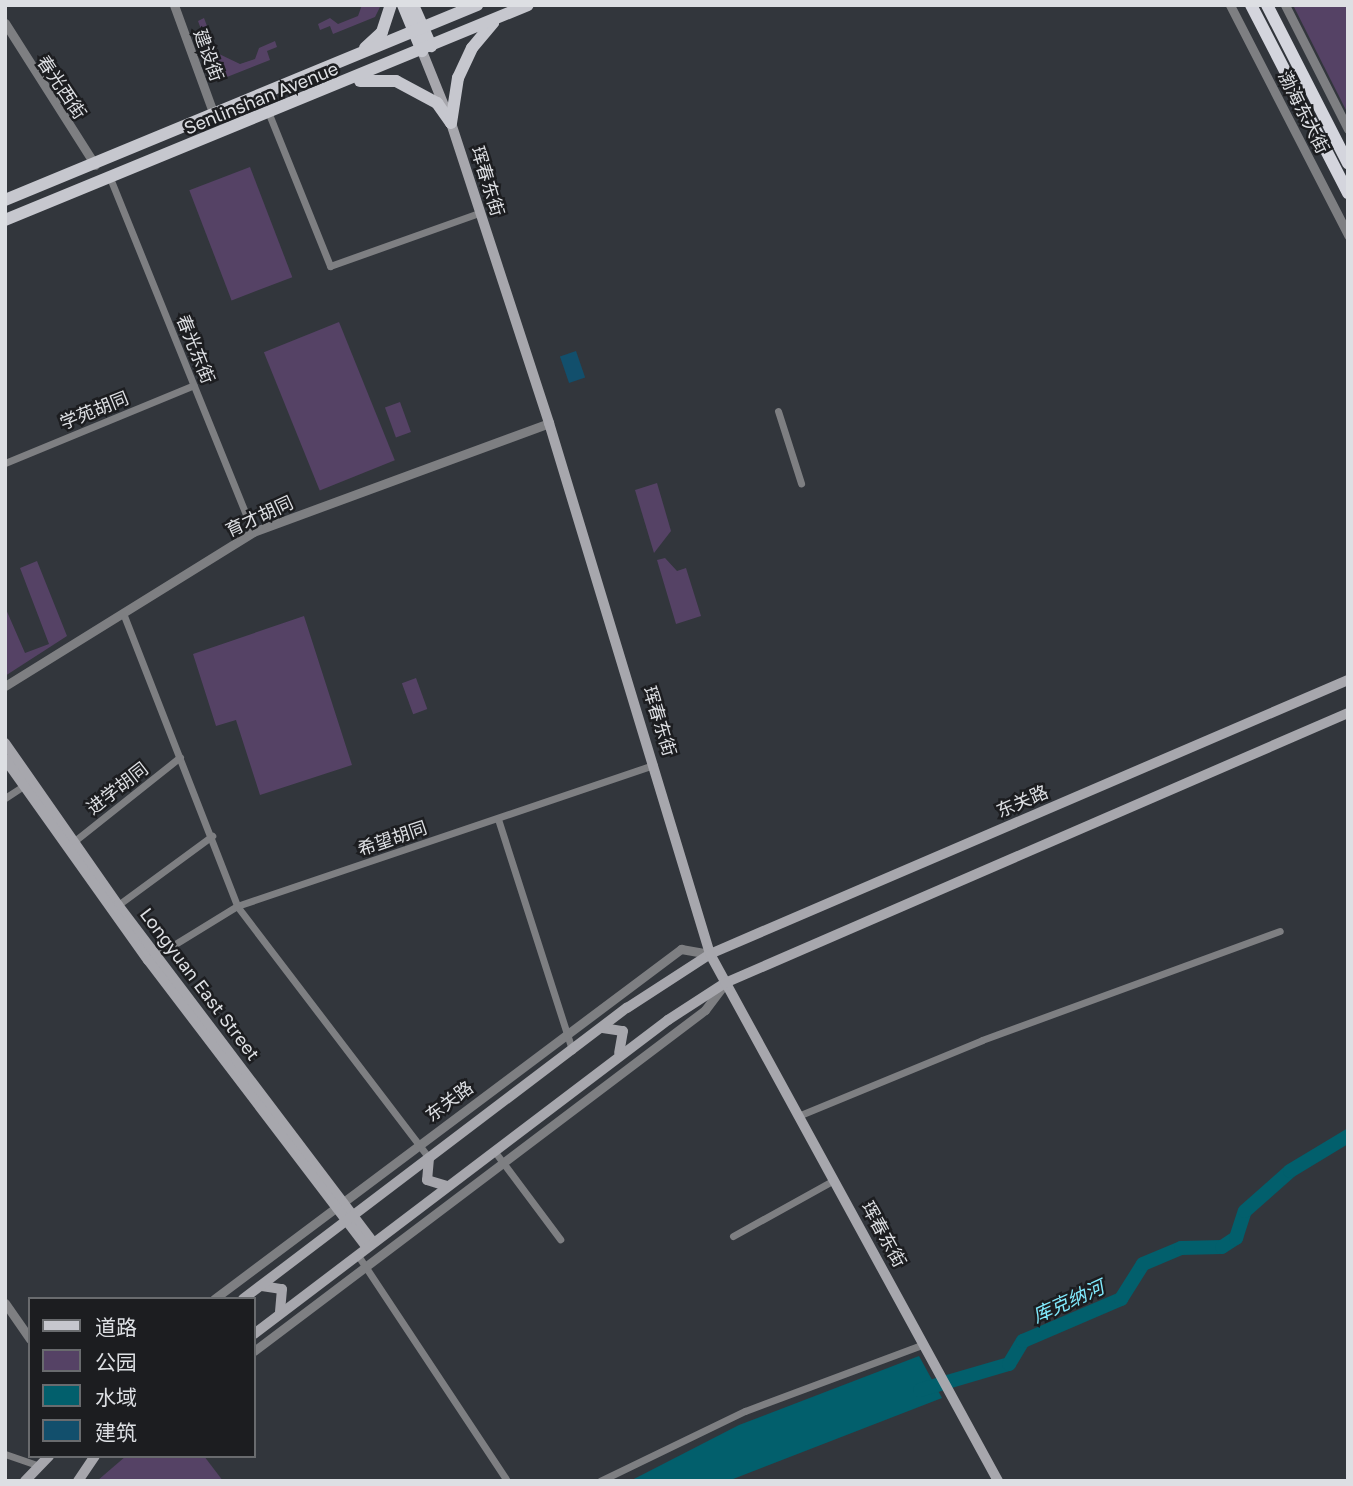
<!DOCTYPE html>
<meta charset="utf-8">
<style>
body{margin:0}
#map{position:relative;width:1353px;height:1486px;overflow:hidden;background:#32363c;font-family:"Golos Text","Noto Sans SC",sans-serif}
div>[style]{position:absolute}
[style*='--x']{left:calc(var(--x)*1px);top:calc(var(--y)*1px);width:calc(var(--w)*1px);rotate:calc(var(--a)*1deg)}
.green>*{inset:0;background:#554265;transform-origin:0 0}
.water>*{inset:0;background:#025f6c}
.river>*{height:14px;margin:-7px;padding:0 7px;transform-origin:7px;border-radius:7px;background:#025f6c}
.building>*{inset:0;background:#124f6c;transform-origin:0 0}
.minor>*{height:7px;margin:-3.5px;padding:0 3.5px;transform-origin:3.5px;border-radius:3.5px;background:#7e7f82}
.tertiary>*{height:9px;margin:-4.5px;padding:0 4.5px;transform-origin:4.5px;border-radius:4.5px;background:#7e7f82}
.secondary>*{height:10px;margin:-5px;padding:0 5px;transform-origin:5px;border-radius:5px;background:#a7a7ad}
.primary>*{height:12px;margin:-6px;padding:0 6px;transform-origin:6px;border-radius:6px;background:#c6c7ce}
.trunk>*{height:12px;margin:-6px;padding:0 6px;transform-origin:6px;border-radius:6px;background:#d4d5dd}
span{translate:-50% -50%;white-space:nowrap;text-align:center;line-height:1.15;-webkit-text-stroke:5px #1c1d20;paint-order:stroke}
.street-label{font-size:18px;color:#dddfe3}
.water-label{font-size:19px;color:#81eafd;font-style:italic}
.frame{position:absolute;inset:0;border:7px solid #dddfe3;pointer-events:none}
.legend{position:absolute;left:28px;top:1297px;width:228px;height:161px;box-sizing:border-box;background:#1c1d20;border:2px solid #696b6e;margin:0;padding:9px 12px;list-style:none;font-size:21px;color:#dddfe3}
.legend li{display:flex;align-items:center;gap:14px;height:35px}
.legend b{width:35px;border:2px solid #696b6e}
</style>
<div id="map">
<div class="green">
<div style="clip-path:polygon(362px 5px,380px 7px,375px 17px,333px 34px,330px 26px,320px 30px,318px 24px,330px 18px,338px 24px,358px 16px)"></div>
<div style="clip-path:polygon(1293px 5px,1348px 5px,1348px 114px)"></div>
<div style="clip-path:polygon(204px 18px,217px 53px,240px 64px,255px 59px,259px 48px,275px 41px,277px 47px,267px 51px,270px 60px,227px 77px,217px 73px,198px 21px)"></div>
<div style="left:250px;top:167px;width:118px;height:65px;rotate:69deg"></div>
<div style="left:339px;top:322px;width:149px;height:81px;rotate:68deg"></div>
<div style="left:400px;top:402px;width:32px;height:16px;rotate:70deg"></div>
<div style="clip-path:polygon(657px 483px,671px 531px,654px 553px,635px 490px)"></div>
<div style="clip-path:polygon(665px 558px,677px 571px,686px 568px,701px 616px,676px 624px,657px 560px)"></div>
<div style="clip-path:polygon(37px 561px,67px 636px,5px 676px,5px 607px,25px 653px,49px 644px,20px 568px)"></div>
<div style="clip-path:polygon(304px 616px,352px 765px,260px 795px,236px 720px,216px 726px,193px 654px)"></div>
<div style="left:416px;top:678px;width:33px;height:15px;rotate:70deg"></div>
<div style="clip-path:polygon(126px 1456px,204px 1456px,223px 1481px,97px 1481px)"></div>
</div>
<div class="water">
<div style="clip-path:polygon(919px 1356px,942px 1398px,728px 1481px,630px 1481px,739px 1425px)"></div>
</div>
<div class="river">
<div style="--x:920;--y:1390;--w:93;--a:-16.3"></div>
<div style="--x:1009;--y:1364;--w:27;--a:-59"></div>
<div style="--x:1023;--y:1341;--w:107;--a:-23.2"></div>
<div style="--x:1121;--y:1299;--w:41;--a:-57.8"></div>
<div style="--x:1143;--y:1264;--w:41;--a:-22.8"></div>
<div style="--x:1181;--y:1248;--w:41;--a:-1.4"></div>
<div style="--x:1222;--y:1247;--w:17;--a:-33"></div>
<div style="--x:1236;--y:1238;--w:28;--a:-72"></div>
<div style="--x:1245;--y:1211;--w:60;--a:-41.6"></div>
<div style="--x:1290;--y:1171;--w:68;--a:-31.1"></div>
</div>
<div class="building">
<div style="left:576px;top:351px;width:28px;height:17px;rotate:71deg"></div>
</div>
<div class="minor">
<div style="--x:269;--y:114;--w:164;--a:68.1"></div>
<div style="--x:330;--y:266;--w:158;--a:-19.6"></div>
<div style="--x:110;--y:178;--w:382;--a:68"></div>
<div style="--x:778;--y:411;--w:76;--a:72.3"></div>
<div style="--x:5;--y:463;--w:204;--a:-22.4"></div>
<div style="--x:123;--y:613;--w:314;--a:68.7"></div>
<div style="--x:237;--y:906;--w:317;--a:52.7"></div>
<div style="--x:5;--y:798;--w:24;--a:-33"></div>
<div style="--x:498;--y:819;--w:243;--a:72.2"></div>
<div style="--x:72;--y:843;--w:138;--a:-38.5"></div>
<div style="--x:118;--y:905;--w:117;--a:-36.3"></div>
<div style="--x:154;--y:957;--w:97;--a:-31.6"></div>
<div style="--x:237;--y:906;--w:440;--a:-18.7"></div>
<div style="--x:798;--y:1116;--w:199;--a:-22.4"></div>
<div style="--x:982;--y:1040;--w:317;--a:-20.1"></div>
<div style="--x:495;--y:1152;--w:109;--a:53.2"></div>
<div style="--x:733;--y:1236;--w:115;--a:-29"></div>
<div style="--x:357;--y:1254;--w:272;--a:56.5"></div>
<div style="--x:5;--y:1454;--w:36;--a:19"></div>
<div style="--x:600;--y:1481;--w:161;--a:-25.8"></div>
<div style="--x:745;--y:1411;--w:191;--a:-20.5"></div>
</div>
<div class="tertiary">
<div style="--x:174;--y:5;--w:117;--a:70"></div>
<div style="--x:1230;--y:5;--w:259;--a:62.8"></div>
<div style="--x:1285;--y:5;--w:139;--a:63.1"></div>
<div style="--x:5;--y:23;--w:168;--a:57.6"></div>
<div style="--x:5;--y:686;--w:292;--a:-31.8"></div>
<div style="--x:253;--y:532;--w:315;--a:-20.2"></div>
<div style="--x:214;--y:1299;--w:584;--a:-36.85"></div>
<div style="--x:681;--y:949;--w:29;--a:10"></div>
<div style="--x:5;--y:1303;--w:44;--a:55.2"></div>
<div style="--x:254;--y:1351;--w:565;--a:-37.09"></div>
<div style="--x:705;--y:1010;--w:31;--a:-53"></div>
</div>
<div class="secondary">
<div style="--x:422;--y:51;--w:78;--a:68.1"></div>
<div style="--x:451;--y:123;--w:316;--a:71.9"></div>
<div style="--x:549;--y:423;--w:555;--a:73.13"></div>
<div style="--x:710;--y:954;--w:601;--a:61.34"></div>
<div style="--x:5;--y:743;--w:198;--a:55.1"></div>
<div style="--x:118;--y:905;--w:423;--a:52.9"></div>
<div style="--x:5;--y:759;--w:247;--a:54.6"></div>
<div style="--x:148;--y:960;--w:360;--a:52.7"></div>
<div style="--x:603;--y:1028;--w:20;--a:9"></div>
<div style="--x:623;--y:1031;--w:22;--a:100"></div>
<div style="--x:429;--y:1158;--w:22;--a:95"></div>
<div style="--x:427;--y:1180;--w:21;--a:17"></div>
<div style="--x:262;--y:1286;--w:20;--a:9"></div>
<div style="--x:282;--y:1289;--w:23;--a:95"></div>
<div style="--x:243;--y:1299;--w:482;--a:-37.2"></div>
<div style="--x:627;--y:1008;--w:99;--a:-33"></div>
<div style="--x:710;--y:954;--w:694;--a:-23.24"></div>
<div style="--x:254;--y:1334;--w:520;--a:-37.18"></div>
<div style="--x:668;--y:1020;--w:68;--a:-33"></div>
<div style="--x:725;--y:983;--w:679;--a:-23.43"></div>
<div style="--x:25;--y:1481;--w:35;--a:-46"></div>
<div style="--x:78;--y:1481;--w:30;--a:-56"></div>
</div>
<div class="primary">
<div style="--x:403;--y:5;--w:50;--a:67.6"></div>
<div style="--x:413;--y:5;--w:45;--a:66.3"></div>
<div style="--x:365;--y:48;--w:23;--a:-43"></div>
<div style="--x:382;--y:32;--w:28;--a:-72"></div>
<div style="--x:360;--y:81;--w:36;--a:0"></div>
<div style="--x:396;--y:81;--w:47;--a:28.2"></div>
<div style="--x:437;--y:103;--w:24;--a:55"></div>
<div style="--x:451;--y:123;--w:46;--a:-81.2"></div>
<div style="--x:458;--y:78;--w:33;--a:-65"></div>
<div style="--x:472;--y:48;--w:33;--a:-50"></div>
<div style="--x:5;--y:200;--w:511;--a:-22.45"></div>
<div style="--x:5;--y:220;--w:565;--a:-22.35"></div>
</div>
<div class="trunk">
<div style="--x:1251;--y:5;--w:212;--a:62.7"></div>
<div style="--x:1267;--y:5;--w:178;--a:62.9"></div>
</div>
<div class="street-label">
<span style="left:209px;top:55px;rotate:70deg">建设街</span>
<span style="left:62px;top:87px;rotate:56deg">春光西街</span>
<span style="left:261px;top:98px;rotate:-22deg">Senlinshan Avenue</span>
<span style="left:1304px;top:112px;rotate:63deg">渤海东大街</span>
<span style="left:488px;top:181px;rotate:73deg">珲春东街</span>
<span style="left:196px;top:349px;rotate:68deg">春光东街</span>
<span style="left:94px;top:410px;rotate:-22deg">学苑胡同</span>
<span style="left:259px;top:516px;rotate:-25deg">育才胡同</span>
<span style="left:660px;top:721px;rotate:73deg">珲春东街</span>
<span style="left:117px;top:788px;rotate:-38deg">进学胡同</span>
<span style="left:1022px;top:801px;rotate:-23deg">东关路</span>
<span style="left:392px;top:838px;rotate:-19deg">希望胡同</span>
<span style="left:200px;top:984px;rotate:53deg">Longyuan East Street</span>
<span style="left:449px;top:1101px;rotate:-37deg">东关路</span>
<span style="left:884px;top:1234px;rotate:61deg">珲春东街</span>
</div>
<div class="water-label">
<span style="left:1068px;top:1301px;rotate:-24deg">库克纳河</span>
</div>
<div class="frame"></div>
<ul class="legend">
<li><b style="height:9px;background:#c6c7ce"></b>道路</li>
<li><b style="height:19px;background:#554265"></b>公园</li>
<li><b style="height:19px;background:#025f6c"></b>水域</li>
<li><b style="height:19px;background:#124f6c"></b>建筑</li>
</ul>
</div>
